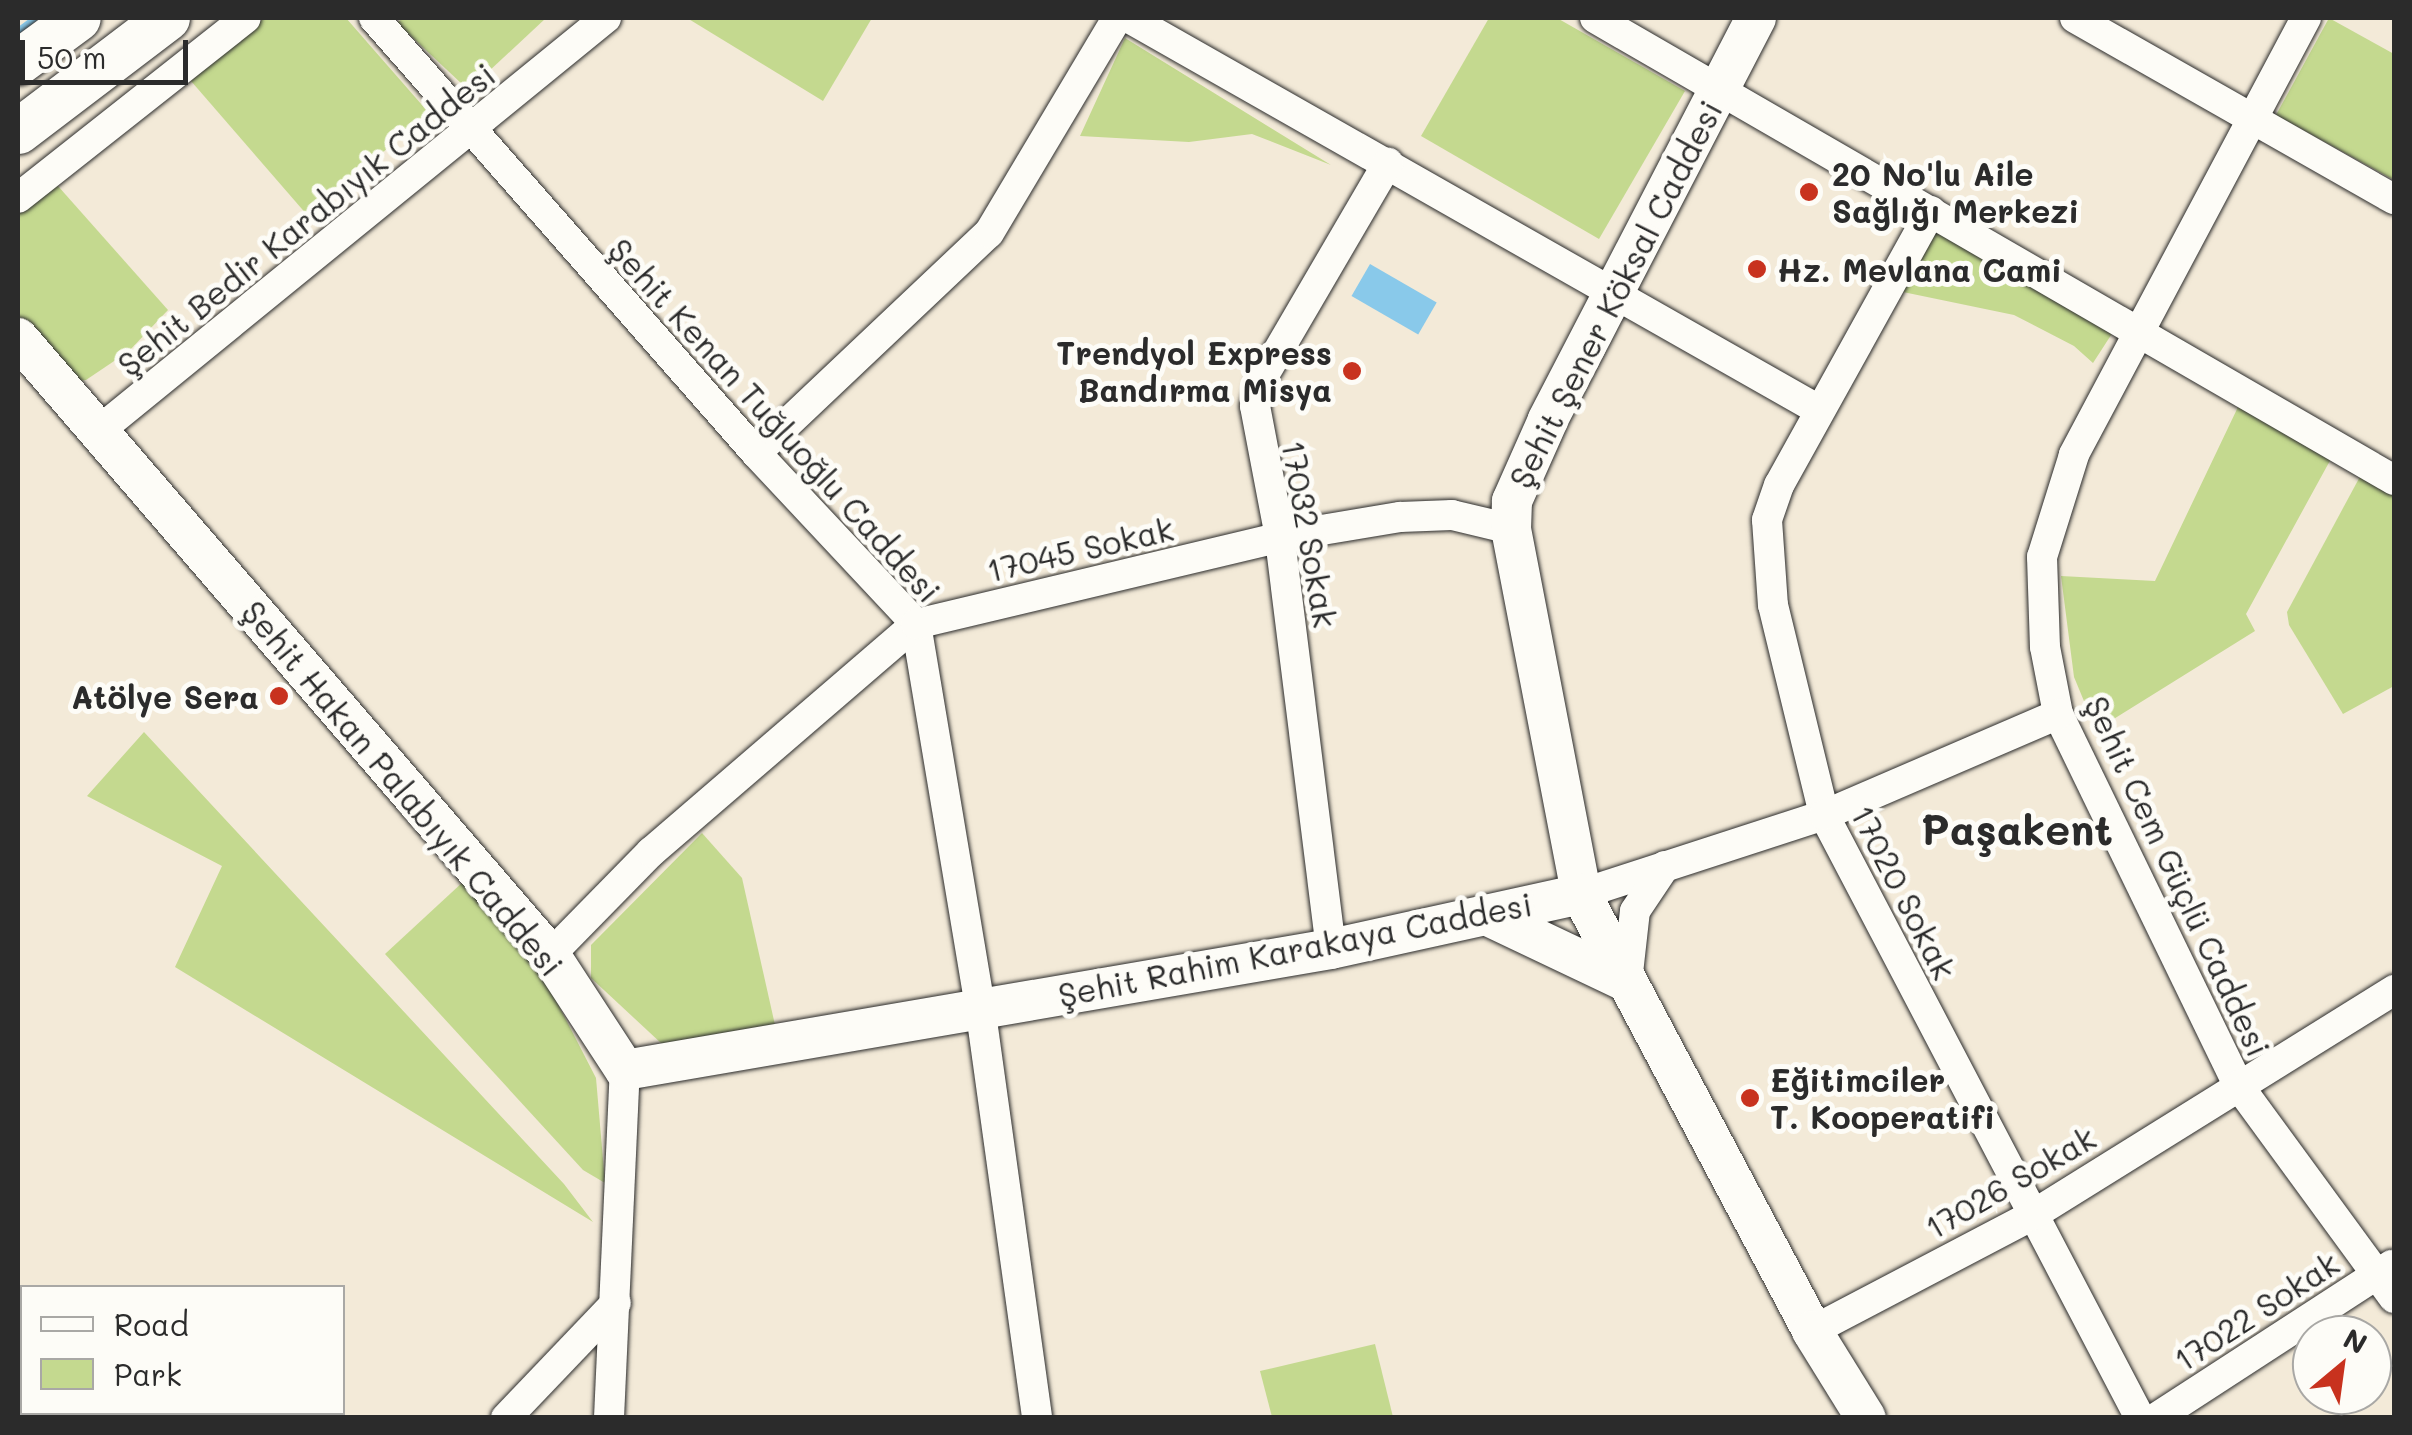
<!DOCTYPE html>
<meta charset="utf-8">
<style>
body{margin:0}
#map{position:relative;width:2412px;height:1435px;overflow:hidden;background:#f3ead8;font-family:Mali,sans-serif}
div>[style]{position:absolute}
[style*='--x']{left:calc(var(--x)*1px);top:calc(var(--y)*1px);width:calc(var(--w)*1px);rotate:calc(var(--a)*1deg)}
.green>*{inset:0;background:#c4d98f}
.water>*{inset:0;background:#89c9ea;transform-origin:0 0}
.stream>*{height:6px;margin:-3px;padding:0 3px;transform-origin:3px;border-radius:3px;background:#89c9ea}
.roads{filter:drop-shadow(0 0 2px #2b2b2b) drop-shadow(0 0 2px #2b2b2b)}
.minor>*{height:30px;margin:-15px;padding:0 15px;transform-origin:15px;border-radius:15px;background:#fdfcf7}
.major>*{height:40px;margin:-20px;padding:0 20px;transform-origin:20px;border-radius:20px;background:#fdfcf7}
.highway>*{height:45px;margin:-22.5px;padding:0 22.5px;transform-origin:22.5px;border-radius:22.5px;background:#fdfcf7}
.dots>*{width:28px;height:28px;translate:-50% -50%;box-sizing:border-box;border:5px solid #fdfcf7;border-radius:50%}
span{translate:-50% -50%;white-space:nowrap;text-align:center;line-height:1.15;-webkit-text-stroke:10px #fdfcf7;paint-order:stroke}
.poi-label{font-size:32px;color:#2b2b2b;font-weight:700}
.left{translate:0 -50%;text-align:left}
.right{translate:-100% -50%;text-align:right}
.street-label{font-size:32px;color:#2b2b2b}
.district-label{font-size:42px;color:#2b2b2b;font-weight:700}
.frame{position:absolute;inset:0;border:20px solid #2b2b2b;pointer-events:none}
.legend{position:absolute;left:20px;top:1285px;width:325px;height:130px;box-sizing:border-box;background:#fdfcf7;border:2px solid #a9a8a5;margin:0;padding:12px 18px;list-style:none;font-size:30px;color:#2b2b2b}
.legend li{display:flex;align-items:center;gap:20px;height:50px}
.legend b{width:50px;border:2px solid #a9a8a5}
.north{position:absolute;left:2292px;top:1315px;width:100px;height:100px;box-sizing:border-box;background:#fdfcf7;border:2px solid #a9a8a5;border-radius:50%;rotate:29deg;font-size:28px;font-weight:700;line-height:40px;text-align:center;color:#2b2b2b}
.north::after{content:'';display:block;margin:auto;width:35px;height:45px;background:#c8321e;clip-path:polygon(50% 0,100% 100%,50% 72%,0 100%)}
.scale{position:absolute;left:20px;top:40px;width:168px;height:45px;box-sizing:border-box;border:5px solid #2b2b2b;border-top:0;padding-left:12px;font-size:30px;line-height:35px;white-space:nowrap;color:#2b2b2b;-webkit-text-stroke:8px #fdfcf7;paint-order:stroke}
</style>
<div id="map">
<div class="green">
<div style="clip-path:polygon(264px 18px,346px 18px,429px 113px,308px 216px,191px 81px)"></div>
<div style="clip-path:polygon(403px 18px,546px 18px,488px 72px,463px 85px,397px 23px)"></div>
<div style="clip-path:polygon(687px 18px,872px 18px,823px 101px)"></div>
<div style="clip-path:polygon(1489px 18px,1557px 18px,1685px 91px,1599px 239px,1421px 136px)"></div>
<div style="clip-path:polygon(2329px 18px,2394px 54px,2394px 180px,2276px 115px)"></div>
<div style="clip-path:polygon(1125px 38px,1331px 165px,1252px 134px,1189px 142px,1080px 136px)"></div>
<div style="clip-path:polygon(50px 177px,168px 310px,129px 351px,86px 380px,69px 382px,18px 325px,18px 204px)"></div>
<div style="clip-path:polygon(1936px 224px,2115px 329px,2093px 363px,2074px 346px,2014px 315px,1903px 292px)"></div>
<div style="clip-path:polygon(2238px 407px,2332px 457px,2246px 614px,2255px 631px,2096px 730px,2074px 677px,2061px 576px,2155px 581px)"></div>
<div style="clip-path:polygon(2363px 471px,2394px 491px,2394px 686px,2343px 714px,2289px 625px,2287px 612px)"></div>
<div style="clip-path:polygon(144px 732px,564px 1184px,593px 1222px,175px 967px,222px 866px,87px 796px)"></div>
<div style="clip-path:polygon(702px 833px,742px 878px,775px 1025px,662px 1044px,591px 978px,591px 945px)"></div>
<div style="clip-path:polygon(464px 881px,543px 975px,596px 1078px,605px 1183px,583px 1170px,385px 954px)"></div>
<div style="clip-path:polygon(1375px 1344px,1393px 1417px,1272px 1417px,1260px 1371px)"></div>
</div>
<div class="water">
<div style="left:1370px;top:264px;width:77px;height:37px;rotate:30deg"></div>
</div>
<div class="stream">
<div style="--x:18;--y:31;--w:21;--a:-37"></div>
</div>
<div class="roads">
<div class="minor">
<div style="--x:374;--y:18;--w:579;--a:48.71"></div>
<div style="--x:756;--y:453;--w:234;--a:46.9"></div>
<div style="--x:916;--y:624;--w:387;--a:80.5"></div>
<div style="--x:980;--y:1006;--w:416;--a:82.1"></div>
<div style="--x:1129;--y:18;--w:794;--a:29.6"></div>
<div style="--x:1595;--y:18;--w:923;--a:30.04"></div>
<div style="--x:2075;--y:18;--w:367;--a:29.6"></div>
<div style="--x:2306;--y:18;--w:495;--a:118"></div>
<div style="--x:2074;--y:455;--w:107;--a:107.4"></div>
<div style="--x:2042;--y:557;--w:90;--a:88.1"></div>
<div style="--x:2045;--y:647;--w:68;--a:79"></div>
<div style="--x:2058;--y:714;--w:412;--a:64.1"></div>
<div style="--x:2238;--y:1085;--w:264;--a:53.8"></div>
<div style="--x:18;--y:198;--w:290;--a:-38.3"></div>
<div style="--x:1931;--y:211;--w:313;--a:119"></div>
<div style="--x:1779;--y:485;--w:37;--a:109"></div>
<div style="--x:1767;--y:520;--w:85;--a:86"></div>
<div style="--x:1773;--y:605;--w:216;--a:76.3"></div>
<div style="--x:1824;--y:815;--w:681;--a:62.34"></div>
<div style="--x:95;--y:434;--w:659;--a:-39.15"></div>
<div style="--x:756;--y:453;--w:320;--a:-43.4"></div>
<div style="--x:989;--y:233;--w:250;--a:-59.2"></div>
<div style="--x:1581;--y:894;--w:256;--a:-18"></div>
<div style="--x:1824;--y:815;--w:255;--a:-23.3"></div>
<div style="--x:1331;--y:949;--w:415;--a:-97.1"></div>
<div style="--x:1280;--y:537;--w:133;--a:-100.8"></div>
<div style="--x:1255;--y:406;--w:32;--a:-74"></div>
<div style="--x:1264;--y:375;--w:246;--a:-59.7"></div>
<div style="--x:550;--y:955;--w:144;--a:-45.6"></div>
<div style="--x:651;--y:852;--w:350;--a:-40.7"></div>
<div style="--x:916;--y:624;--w:374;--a:-13.4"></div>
<div style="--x:1280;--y:537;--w:122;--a:-9.5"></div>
<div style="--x:1400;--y:517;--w:52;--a:-2.2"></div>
<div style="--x:1452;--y:515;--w:61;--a:13.3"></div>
<div style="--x:1627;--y:982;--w:71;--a:-83.6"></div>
<div style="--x:1635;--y:911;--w:54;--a:-56.3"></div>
<div style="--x:1812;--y:1331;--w:247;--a:-27.7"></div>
<div style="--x:2031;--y:1216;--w:428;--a:-31.9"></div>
<div style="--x:506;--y:1418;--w:159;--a:-46.3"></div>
<div style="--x:609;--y:1418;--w:348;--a:-87.4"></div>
<div style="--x:2156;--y:1418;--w:281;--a:-33"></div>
</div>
<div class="major">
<div style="--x:1756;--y:18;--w:453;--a:117.4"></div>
<div style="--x:1548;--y:420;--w:89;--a:114"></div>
<div style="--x:1512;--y:501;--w:28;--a:92"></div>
<div style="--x:1511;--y:529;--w:372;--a:79.1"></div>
<div style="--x:1581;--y:894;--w:494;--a:62.1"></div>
<div style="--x:1812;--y:1331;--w:102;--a:58.2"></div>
<div style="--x:18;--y:338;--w:815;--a:49.23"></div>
<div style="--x:550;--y:955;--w:137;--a:56.9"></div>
<div style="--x:625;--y:1070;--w:716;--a:-9.73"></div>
<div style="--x:1331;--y:949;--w:256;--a:-12.4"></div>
<div style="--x:1486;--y:915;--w:156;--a:25.4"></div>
</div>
<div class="highway">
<div style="--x:18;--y:62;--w:74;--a:-36.3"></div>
<div style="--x:18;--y:131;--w:187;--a:-37.2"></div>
</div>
</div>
<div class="dots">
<div style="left:1809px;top:192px;background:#c8321e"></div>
<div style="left:1757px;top:269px;background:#c8321e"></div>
<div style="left:1352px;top:371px;background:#c8321e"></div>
<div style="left:279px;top:696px;background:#c8321e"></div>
<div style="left:1750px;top:1098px;background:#c8321e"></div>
</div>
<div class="poi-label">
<span class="left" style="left:1832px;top:192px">20 No'lu Aile<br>Sağlığı Merkezi</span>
<span class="left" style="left:1777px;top:269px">Hz. Mevlana Cami</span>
<span class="right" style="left:1332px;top:371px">Trendyol Express<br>Bandırma Misya</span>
<span class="right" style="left:259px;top:696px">Atölye Sera</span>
<span class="left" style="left:1770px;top:1098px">Eğitimciler<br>T. Kooperatifi</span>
</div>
<div class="street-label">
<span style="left:306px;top:219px;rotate:-39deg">Şehit Bedir Karabıyık Caddesi</span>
<span style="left:1615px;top:294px;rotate:-63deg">Şehit Şener Köksal Caddesi</span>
<span style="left:775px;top:420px;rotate:48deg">Şehit Kenan Tuğluoğlu Caddesi</span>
<span style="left:1310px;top:534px;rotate:80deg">17032 Sokak</span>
<span style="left:1080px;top:549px;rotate:-13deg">17045 Sokak</span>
<span style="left:403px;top:788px;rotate:50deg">Şehit Hakan Palabıyık Caddesi</span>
<span style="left:2178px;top:876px;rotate:65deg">Şehit Cem Güçlü Caddesi</span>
<span style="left:1904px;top:892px;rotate:63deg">17020 Sokak</span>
<span style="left:1295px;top:949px;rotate:-11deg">Şehit Rahim Karakaya Caddesi</span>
<span style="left:2010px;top:1182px;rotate:-30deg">17026 Sokak</span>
<span style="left:2256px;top:1311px;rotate:-33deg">17022 Sokak</span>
</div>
<div class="district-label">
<span style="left:2017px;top:829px">Paşakent</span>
</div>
<div class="frame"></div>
<ul class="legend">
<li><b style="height:12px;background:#fdfcf7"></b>Road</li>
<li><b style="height:28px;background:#c4d98f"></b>Park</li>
</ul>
<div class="north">N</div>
<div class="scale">50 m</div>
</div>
